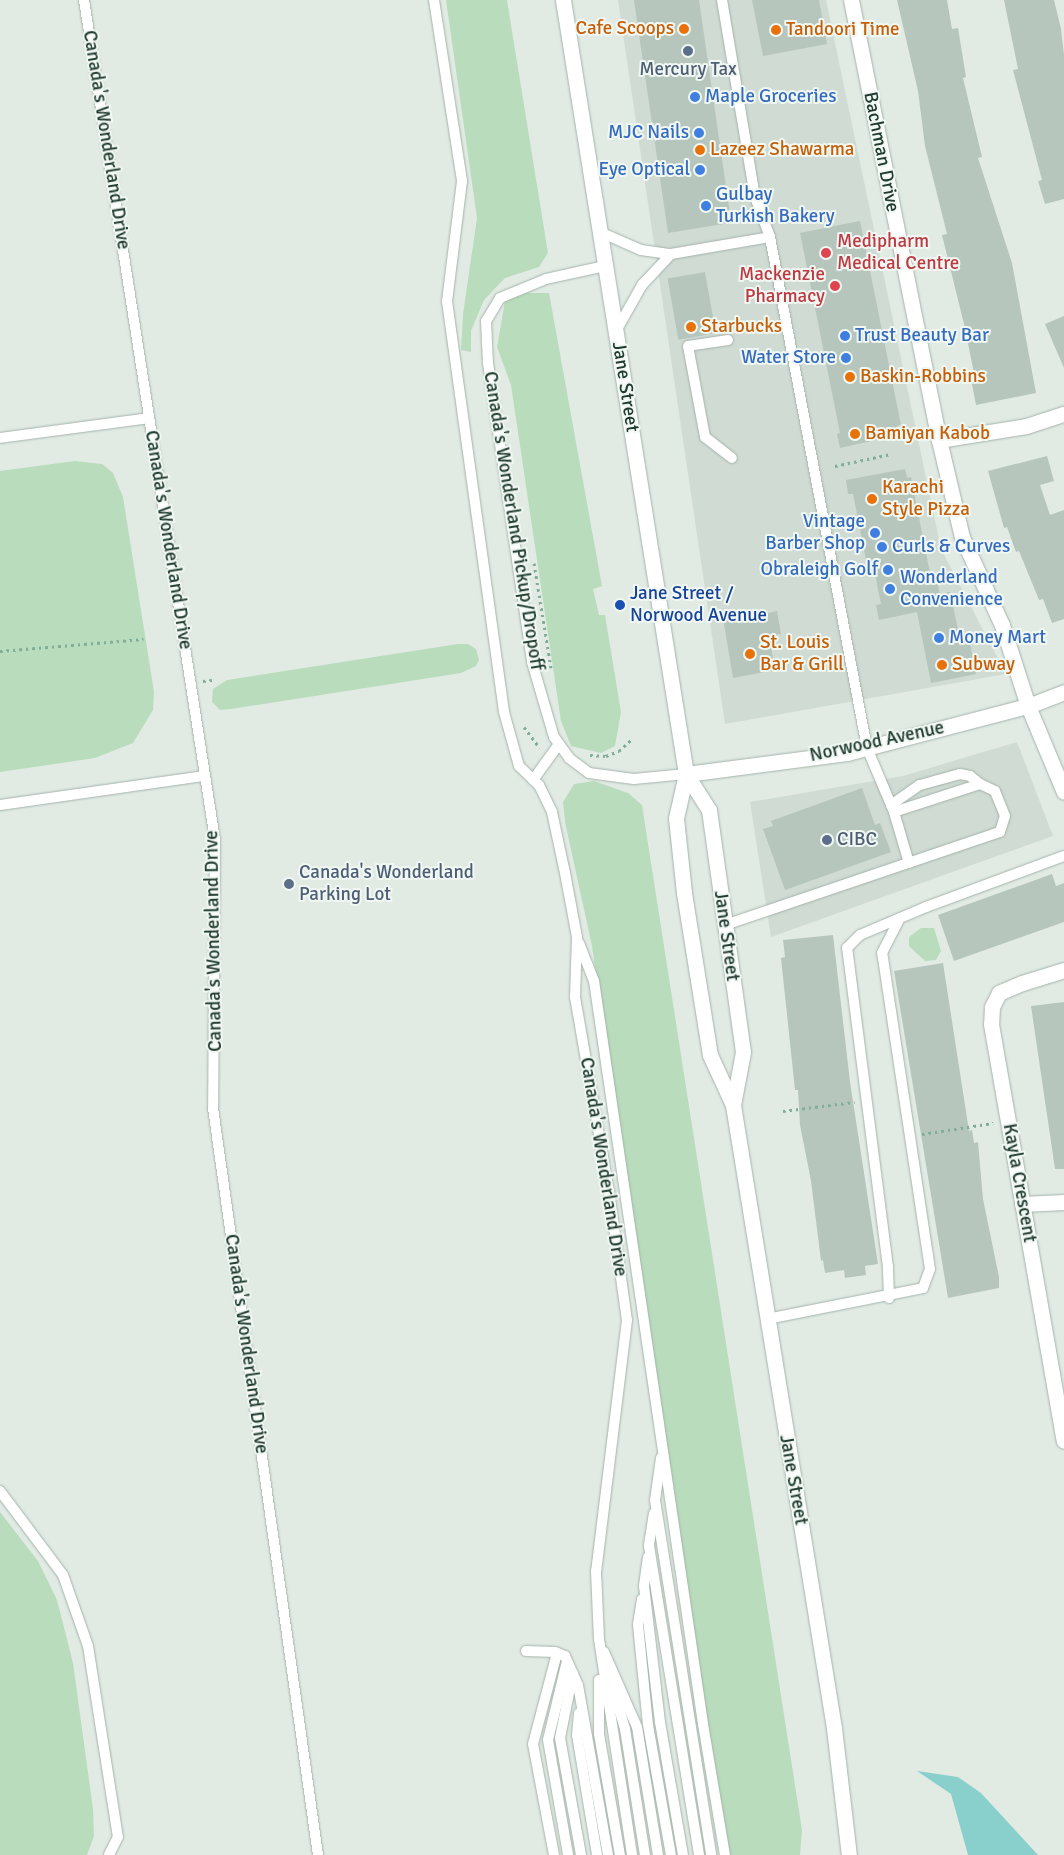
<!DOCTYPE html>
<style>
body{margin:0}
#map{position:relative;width:1064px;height:1855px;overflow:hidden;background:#e1ebe4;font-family:Signika,sans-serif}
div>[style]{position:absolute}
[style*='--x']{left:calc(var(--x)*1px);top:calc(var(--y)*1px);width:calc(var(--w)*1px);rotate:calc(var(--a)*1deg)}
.built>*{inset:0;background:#cfdbd3}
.green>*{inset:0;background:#b9dcbc}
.water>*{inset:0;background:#89d0cd}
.building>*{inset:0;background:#b6c6bd;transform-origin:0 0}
.path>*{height:3px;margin-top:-1.5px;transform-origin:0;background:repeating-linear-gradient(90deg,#81ae97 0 2.5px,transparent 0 6.5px)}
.roads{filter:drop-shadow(0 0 1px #a4b3aa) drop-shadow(0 0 1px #a4b3aa)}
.lane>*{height:10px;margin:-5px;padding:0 5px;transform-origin:5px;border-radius:5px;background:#fff}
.street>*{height:15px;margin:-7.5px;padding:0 7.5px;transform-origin:7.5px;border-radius:7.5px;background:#fff}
.secondary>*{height:15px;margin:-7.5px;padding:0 7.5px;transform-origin:7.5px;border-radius:7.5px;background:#fff}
.dots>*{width:14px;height:14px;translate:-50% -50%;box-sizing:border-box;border:2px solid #f1f8f3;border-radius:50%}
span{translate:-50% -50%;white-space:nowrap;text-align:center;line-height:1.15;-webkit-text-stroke:4px #f1f8f3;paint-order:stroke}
.food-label{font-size:19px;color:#c56008}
.right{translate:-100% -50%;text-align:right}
.left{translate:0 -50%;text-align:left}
.service-label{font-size:19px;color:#4e5e75}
.shop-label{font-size:19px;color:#366cbe}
.street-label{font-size:19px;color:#213b2f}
.health-label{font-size:19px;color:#be3a42}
.transit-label{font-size:19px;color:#164399}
</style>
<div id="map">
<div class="built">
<div style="clip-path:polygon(618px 0,826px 0,941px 549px,1006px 674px,725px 724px)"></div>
<div style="clip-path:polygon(1017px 742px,1053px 836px,771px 937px,750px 802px,903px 776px)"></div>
</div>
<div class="green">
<div style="clip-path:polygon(446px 0,507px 0,548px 253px,539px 267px,505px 278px,484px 300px,471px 331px,471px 352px,461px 350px,463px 314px,477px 218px)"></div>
<div style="clip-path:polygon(525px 293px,549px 293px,602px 586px,593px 589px,599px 615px,605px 615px,621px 712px,615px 746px,601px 753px,571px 746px,561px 721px,511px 385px,497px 347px,505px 301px)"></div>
<div style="clip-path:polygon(75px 461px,102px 464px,113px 473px,123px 497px,154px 692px,153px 710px,133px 743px,95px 758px,0 772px,0 471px)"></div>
<div style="clip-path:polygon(458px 644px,468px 644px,476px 649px,479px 660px,476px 666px,461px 673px,231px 709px,220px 710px,212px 702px,213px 689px,227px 680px)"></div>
<div style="clip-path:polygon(594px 781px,628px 793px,642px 805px,802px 1830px,800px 1855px,729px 1855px,709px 1739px,592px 946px,565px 822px,563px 802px,574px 784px)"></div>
<div style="clip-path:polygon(921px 928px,934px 928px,941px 951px,936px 960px,925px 961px,909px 946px,909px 937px)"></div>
<div style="clip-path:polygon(0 1512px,38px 1561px,57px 1600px,73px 1663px,93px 1809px,94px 1836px,87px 1855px,0 1855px)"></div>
</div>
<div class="water">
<div style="clip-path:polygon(917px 1771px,958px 1777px,981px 1793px,1038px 1855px,968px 1855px,951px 1794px)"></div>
</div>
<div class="building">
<div style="clip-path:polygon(634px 0,699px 0,731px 221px,729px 223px,668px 233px)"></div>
<div style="clip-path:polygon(752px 0,819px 0,827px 44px,763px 56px)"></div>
<div style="clip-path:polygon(897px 0,947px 0,952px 29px,958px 28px,966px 77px,963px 78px,982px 157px,978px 158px,1012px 263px,1036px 393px,976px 405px,971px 379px,975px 378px,964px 324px,942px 235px,947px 234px,925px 146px,918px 91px)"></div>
<div style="clip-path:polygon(1004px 0,1054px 0,1061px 29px,1064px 55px,1064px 199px,1045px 204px,1038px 181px,1042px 180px,1013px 70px,1018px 69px)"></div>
<div style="clip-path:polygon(860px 221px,901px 425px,897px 426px,898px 435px,840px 448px,837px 434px,840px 433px,800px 233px)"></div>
<div style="left:705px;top:272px;width:62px;height:38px;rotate:80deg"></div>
<div style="clip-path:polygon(1064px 316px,1064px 368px,1045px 324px)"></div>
<div style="clip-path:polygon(1047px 456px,1054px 481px,1040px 485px,1050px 515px,1064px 510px,1064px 619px,1052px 623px,1043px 599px,1039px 600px,1019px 551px,1016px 552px,1007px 527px,1004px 528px,988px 471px)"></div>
<div style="clip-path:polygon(905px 469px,907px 478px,911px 477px,930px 573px,935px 572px,940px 594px,950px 592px,959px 634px,968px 633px,976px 674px,931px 683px,917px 612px,879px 620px,876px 605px,881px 604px,875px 574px,869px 575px,853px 494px,848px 494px,846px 480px)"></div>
<div style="clip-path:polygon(764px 611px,764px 614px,777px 611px,781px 634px,769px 636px,775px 670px,733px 678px,723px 618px)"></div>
<div style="clip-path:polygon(862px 788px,875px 825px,880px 823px,891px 852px,785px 890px,763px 829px,773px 826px,771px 821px)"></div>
<div style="clip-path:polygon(1052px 874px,1056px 886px,1064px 883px,1064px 922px,954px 961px,938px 915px)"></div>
<div style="clip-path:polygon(833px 935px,850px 1082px,878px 1264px,865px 1266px,866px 1275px,845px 1278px,844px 1270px,825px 1273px,823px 1260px,821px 1261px,811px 1181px,800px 1125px,798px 1090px,795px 1090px,781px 958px,785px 957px,783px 940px)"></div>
<div style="clip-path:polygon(943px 963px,969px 1131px,972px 1130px,974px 1143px,978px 1142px,983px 1199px,999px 1277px,999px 1288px,948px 1298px,894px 971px)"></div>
<div style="clip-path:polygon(1064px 1002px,1064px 1169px,1055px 1169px,1031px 1006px)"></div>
</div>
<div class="path">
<div style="--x:835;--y:466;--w:57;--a:-12.1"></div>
<div style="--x:534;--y:563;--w:106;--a:80.8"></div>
<div style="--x:0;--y:651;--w:144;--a:-4.8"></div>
<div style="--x:203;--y:681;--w:9;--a:-6"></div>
<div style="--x:524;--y:727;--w:26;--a:53"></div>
<div style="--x:590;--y:755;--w:16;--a:4"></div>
<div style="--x:606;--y:756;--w:14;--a:-21"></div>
<div style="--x:619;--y:751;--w:19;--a:-43"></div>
<div style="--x:783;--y:1111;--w:72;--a:-7.2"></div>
<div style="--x:922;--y:1134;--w:72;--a:-8.8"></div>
</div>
<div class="roads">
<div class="lane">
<div style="--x:84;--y:0;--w:849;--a:81.13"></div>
<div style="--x:215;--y:839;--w:269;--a:90.4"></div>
<div style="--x:213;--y:1108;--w:754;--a:82"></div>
<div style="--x:434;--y:0;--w:183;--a:81.2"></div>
<div style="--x:462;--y:181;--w:121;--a:97.1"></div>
<div style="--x:447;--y:301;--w:415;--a:82.1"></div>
<div style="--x:504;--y:712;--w:56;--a:74.5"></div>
<div style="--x:519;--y:766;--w:28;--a:44"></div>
<div style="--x:539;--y:785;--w:30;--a:64"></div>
<div style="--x:552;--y:812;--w:62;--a:78"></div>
<div style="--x:565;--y:873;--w:65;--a:79.4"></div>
<div style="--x:577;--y:937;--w:60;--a:91.9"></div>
<div style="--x:575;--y:997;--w:197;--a:80.1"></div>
<div style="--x:609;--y:1191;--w:130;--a:82.1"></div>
<div style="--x:627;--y:1320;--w:253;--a:97"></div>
<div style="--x:596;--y:1571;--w:68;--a:87.5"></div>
<div style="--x:599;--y:1639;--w:219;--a:81.3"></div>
<div style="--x:600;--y:232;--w:45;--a:23.7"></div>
<div style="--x:641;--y:250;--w:30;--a:8"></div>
<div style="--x:671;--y:254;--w:100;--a:-9.7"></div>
<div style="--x:770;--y:237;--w:43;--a:-110.6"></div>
<div style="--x:755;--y:197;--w:200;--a:-99.5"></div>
<div style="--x:770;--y:237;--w:520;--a:79.25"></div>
<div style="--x:867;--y:748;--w:69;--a:67.1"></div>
<div style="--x:605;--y:266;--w:60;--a:167.6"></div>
<div style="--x:546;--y:279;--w:50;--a:157.6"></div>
<div style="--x:500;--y:298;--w:27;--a:121"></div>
<div style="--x:486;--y:321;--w:42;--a:87.3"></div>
<div style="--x:488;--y:363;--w:302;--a:81.6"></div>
<div style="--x:532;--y:662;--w:78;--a:73.7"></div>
<div style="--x:554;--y:737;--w:26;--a:54"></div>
<div style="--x:569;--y:758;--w:25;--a:37"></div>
<div style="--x:589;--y:773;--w:45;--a:7.6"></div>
<div style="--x:634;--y:779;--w:52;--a:-5.5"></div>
<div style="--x:616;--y:331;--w:53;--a:-60.5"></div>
<div style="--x:642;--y:285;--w:42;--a:-46.9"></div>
<div style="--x:728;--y:340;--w:40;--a:171.5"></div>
<div style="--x:688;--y:346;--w:93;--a:79.4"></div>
<div style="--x:705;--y:437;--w:34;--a:38"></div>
<div style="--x:0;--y:438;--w:150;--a:-7.6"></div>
<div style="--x:533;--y:780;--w:44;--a:-54.2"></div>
<div style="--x:0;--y:805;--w:207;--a:-8.1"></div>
<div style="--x:891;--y:805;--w:35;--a:-35"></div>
<div style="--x:920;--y:785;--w:41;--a:-15.4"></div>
<div style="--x:960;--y:774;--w:10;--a:11"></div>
<div style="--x:970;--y:776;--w:13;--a:39"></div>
<div style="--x:725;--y:925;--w:290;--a:-18.7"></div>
<div style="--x:1000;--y:832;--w:17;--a:-73"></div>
<div style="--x:1005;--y:816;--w:27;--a:-112"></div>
<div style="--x:995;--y:791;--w:17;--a:-155"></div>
<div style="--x:980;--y:784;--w:90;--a:162"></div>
<div style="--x:894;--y:812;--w:53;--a:73.6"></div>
<div style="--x:579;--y:943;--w:41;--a:68.5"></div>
<div style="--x:594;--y:981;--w:751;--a:81.65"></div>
<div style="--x:703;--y:1724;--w:133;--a:80.5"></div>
<div style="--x:889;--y:1298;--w:31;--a:-92"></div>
<div style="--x:888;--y:1267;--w:322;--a:-97.3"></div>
<div style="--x:847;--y:948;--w:18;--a:-45"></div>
<div style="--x:860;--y:935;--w:72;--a:-23"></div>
<div style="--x:926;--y:907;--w:147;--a:-20.3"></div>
<div style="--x:767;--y:1319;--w:159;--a:-11.2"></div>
<div style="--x:923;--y:1288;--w:20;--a:-70"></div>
<div style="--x:930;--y:1269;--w:320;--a:-98.6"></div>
<div style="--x:882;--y:953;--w:39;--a:-63"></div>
<div style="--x:661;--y:1458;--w:42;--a:98.1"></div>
<div style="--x:655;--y:1500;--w:359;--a:81"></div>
<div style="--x:0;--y:1491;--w:105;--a:53.1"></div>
<div style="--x:63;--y:1575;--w:75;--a:70.6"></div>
<div style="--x:88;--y:1646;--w:193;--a:81.1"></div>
<div style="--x:118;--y:1837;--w:20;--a:117"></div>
<div style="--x:654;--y:1513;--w:33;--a:99"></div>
<div style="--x:649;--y:1546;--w:313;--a:80.8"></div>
<div style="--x:648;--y:1557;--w:29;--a:98"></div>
<div style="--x:644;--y:1586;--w:137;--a:83.3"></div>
<div style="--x:660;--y:1722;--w:135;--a:80.2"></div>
<div style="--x:642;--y:1599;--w:26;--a:99"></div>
<div style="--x:638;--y:1625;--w:100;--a:84.3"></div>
<div style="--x:648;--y:1725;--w:132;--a:80"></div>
<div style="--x:526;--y:1651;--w:29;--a:2"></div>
<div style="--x:555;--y:1652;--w:11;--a:22"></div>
<div style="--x:565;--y:1656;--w:32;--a:66"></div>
<div style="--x:578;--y:1685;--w:173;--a:80"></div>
<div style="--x:604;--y:1652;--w:82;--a:66.3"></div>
<div style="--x:637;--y:1727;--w:130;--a:80.7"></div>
<div style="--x:567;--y:1661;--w:81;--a:103.5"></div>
<div style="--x:548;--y:1740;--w:117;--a:80.1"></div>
<div style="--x:573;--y:1673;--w:66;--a:101.3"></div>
<div style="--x:560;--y:1738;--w:119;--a:79.8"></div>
<div style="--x:599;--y:1680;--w:54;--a:90"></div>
<div style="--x:599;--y:1734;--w:123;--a:80.2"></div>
<div style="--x:611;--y:1681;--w:50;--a:73.7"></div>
<div style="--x:625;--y:1729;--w:128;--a:81"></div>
<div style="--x:579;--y:1713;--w:22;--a:95"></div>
<div style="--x:577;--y:1735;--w:122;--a:80.5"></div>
<div style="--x:554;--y:1855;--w:113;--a:-100.7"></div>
<div style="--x:533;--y:1744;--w:94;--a:-75.2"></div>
</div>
<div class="street">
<div style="--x:851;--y:0;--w:449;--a:78.7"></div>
<div style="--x:939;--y:440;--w:100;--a:76.7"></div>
<div style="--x:962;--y:537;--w:97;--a:65.6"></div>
<div style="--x:1002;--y:625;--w:85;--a:72.2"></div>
<div style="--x:1028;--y:706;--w:93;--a:67.3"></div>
<div style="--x:939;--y:440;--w:88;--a:-9.1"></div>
<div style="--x:1026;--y:426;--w:40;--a:-18"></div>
<div style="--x:686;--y:774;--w:162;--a:-7.4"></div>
<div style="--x:847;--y:753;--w:187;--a:-14.6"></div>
<div style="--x:1028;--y:706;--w:39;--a:-21"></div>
<div style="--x:1064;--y:970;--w:44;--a:162.8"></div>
<div style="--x:1022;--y:983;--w:25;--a:157"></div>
<div style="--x:999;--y:993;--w:16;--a:117"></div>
<div style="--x:992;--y:1007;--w:17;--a:93"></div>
<div style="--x:991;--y:1024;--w:423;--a:80.1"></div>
<div style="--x:1022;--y:1204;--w:42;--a:-2.7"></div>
</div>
<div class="secondary">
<div style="--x:563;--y:0;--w:784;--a:80.97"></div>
<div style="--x:686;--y:774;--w:45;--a:102.8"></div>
<div style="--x:676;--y:818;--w:75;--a:83.9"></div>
<div style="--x:684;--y:893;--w:164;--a:80.9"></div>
<div style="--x:710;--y:1055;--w:55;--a:65.3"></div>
<div style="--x:733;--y:1105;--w:631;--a:80.79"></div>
<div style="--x:834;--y:1728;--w:128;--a:83.3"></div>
<div style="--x:686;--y:774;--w:43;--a:57.4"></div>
<div style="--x:709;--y:810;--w:244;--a:82"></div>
<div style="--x:743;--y:1052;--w:54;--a:100.7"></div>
</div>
</div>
<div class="dots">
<div style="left:684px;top:29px;background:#e8710a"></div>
<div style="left:776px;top:30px;background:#e8710a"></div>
<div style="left:688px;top:51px;background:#5c6f8a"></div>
<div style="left:695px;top:97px;background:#3f7fe0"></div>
<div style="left:699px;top:133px;background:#3f7fe0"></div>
<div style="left:700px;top:150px;background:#e8710a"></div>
<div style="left:700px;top:170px;background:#3f7fe0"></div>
<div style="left:706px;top:206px;background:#3f7fe0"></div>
<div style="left:826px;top:253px;background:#e0444e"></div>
<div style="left:835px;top:286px;background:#e0444e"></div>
<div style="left:691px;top:327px;background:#e8710a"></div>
<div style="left:845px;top:336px;background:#3f7fe0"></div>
<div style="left:846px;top:358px;background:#3f7fe0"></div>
<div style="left:850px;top:377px;background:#e8710a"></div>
<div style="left:855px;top:434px;background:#e8710a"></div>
<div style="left:872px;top:499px;background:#e8710a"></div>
<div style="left:875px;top:533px;background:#3f7fe0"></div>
<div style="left:882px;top:547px;background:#3f7fe0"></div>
<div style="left:888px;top:570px;background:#3f7fe0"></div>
<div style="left:890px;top:589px;background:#3f7fe0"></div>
<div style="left:620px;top:605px;background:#1a4fb4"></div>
<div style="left:939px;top:638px;background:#3f7fe0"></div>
<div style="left:750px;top:654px;background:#e8710a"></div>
<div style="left:942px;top:665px;background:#e8710a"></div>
<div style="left:827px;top:840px;background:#5c6f8a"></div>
<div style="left:289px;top:884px;background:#5c6f8a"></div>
</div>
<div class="food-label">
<span class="right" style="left:674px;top:29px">Cafe Scoops</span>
<span class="left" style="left:786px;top:30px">Tandoori Time</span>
<span class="left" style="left:710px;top:150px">Lazeez Shawarma</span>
<span class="left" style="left:701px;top:327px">Starbucks</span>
<span class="left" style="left:860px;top:377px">Baskin-Robbins</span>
<span class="left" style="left:865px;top:434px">Bamiyan Kabob</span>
<span class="left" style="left:882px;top:499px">Karachi<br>Style Pizza</span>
<span class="left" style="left:760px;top:654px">St. Louis<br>Bar &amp; Grill</span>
<span class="left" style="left:952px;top:665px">Subway</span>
</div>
<div class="service-label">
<span style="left:688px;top:70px">Mercury Tax</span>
<span class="left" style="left:837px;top:840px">CIBC</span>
<span class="left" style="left:299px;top:884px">Canada's Wonderland<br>Parking Lot</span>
</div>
<div class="shop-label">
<span class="left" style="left:705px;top:97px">Maple Groceries</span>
<span class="right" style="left:689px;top:133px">MJC Nails</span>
<span class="right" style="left:690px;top:170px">Eye Optical</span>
<span class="left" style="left:716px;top:206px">Gulbay<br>Turkish Bakery</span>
<span class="left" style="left:855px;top:336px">Trust Beauty Bar</span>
<span class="right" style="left:836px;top:358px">Water Store</span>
<span class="right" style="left:865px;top:533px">Vintage<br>Barber Shop</span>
<span class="left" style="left:892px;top:547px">Curls &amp; Curves</span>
<span class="right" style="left:878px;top:570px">Obraleigh Golf</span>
<span class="left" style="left:900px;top:589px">Wonderland<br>Convenience</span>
<span class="left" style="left:949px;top:638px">Money Mart</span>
</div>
<div class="street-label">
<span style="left:106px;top:140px;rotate:81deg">Canada's Wonderland Drive</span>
<span style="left:881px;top:152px;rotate:79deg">Bachman Drive</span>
<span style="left:625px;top:387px;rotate:81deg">Jane Street</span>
<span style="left:513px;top:521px;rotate:81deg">Canada's Wonderland Pickup/Dropoff</span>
<span style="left:168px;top:540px;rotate:81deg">Canada's Wonderland Drive</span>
<span style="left:877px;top:742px;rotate:-12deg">Norwood Avenue</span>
<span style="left:726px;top:936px;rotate:82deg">Jane Street</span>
<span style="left:214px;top:941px;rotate:-91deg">Canada's Wonderland Drive</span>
<span style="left:603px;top:1167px;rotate:81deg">Canada's Wonderland Drive</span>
<span style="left:1019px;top:1183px;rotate:80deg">Kayla Crescent</span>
<span style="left:246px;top:1344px;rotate:82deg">Canada's Wonderland Drive</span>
<span style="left:793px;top:1480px;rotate:80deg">Jane Street</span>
</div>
<div class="health-label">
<span class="left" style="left:837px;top:253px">Medipharm<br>Medical Centre</span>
<span class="right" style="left:825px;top:286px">Mackenzie<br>Pharmacy</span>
</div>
<div class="transit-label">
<span class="left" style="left:630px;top:605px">Jane Street /<br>Norwood Avenue</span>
</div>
</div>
